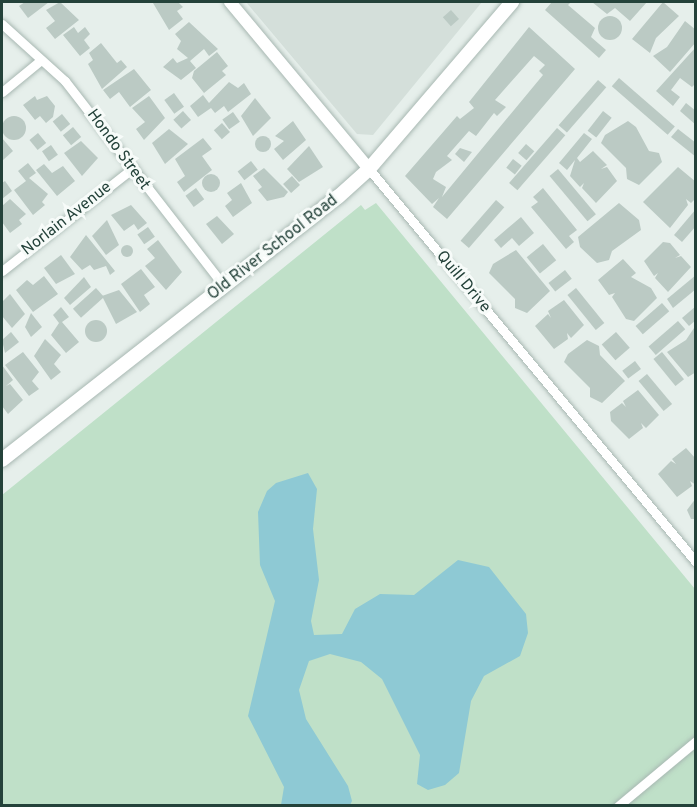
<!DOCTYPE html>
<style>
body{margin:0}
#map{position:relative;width:697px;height:807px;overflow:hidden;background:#e6efeb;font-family:Overpass,sans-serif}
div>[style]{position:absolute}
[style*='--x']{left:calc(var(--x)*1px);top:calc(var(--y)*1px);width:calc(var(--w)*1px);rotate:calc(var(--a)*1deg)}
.built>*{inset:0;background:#d4dfda}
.green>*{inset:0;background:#bfe0c8}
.water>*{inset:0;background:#8ec9d4}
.building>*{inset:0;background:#bbcac4;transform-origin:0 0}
.round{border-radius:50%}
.roads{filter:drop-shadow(0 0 2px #a8b8b2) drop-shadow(0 0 2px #a8b8b2)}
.minor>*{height:9px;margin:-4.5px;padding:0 4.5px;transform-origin:4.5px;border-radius:4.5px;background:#fff}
.tertiary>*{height:12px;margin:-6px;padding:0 6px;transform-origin:6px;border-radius:6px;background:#fff}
.secondary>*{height:14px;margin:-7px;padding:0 7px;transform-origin:7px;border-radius:7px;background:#fff}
span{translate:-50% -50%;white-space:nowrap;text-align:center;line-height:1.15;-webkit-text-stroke:6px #f7fbf9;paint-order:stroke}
.street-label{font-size:16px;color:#24423a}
.frame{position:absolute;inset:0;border:3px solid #24423a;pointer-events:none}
</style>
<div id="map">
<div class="built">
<div style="clip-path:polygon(246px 2px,482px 2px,373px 135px,357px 134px)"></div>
</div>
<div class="green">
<div style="clip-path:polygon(376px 203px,695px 589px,695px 805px,2px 806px,2px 495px,361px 205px,365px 210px)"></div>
</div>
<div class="water">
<div style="clip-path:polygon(308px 473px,317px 489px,313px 529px,319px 580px,311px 621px,314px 635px,342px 634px,355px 609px,380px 594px,414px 595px,458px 560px,489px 567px,526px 614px,528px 633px,520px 656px,484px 676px,471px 701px,459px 773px,445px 785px,428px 790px,417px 784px,420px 755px,382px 679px,361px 662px,330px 654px,309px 661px,299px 690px,306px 719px,348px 786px,352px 801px,350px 805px,281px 805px,284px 787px,248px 716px,275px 601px,260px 565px,258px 512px,267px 491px,276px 483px)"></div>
</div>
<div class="building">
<div style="clip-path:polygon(25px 2px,49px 2px,28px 18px,19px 6px)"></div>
<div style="clip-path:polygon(60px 2px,79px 20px,55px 39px,46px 28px,55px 21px,46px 10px)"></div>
<div style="clip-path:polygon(178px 2px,183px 7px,177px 11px,183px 19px,169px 30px,153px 3px)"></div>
<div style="clip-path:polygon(552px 2px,571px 2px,568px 5px,595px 28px,591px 37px,606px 50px,599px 58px,545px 10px)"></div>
<div style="clip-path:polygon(592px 2px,647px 2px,630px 21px,615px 8px,607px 14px)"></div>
<div style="clip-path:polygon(663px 2px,679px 16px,656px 38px,650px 53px,632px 39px)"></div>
<div style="left:451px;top:10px;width:12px;height:11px;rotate:48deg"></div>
<div class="round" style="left:598px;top:16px;width:24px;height:24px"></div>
<div style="clip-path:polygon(685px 21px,696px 30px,696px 42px,670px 72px,653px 56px,667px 47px)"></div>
<div style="clip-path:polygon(189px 22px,218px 49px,209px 56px,204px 49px,190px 61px,196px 68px,181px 80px,163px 67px,173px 58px,177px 63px,188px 58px,177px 49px,181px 41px,175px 34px)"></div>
<div style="clip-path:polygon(74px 27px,78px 33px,85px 27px,90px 34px,84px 40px,90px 48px,80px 56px,63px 35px)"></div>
<div style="clip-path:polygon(evenodd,529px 27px,575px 69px,447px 219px,433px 207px,439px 198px,432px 204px,405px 176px,457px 116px,460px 119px,474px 108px,469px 102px,529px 27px,534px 56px,545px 65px,539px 71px,543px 75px,442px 197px,446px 187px,433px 179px,436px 172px,452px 160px,447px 156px,469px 131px,476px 136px,494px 113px,497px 116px,506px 107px,495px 100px,534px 56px)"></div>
<div style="clip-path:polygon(101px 43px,117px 63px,121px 60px,127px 67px,102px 89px,88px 64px,93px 60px,89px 53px)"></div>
<div style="clip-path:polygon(696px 47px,695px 84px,692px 87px,680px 78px,671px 90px,680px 97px,673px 106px,656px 91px)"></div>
<div style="clip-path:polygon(217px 52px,228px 66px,222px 71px,226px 75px,204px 93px,192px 78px,194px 71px)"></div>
<div style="clip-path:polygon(134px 69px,151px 90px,130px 107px,119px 92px,110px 99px,103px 90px)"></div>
<div style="left:619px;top:78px;width:74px;height:11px;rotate:41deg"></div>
<div style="left:598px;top:80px;width:11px;height:60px;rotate:41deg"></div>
<div style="clip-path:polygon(229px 82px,238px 88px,244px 83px,251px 94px,228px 112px,224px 106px,215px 113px,211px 108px,198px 117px,190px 106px,203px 95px,209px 103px)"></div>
<div style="left:174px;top:93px;width:17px;height:12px;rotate:54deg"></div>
<div style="clip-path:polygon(35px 96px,37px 100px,47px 96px,55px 106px,53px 117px,46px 123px,40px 116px,35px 120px,23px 105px)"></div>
<div style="clip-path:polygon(149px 96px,165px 118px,144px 140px,136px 129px,145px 122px,132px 108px)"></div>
<div style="clip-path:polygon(255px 98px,271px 118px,253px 136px,241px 116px)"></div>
<div style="clip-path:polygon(686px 103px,696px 111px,696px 125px,680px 111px)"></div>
<div style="left:183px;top:111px;width:12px;height:13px;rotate:48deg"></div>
<div style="left:603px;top:111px;width:11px;height:25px;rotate:38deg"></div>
<div style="left:233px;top:112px;width:12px;height:13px;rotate:55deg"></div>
<div style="left:62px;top:114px;width:13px;height:12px;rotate:51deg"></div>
<div class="round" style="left:2px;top:116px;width:24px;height:24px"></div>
<div style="clip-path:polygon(293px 121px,306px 140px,283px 160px,274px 149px,284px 141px,275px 136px)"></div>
<div style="clip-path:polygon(628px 121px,636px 127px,649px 151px,659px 153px,662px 162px,639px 185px,627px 179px,626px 168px,601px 143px,605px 135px)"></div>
<div style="left:222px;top:123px;width:12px;height:11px;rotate:48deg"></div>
<div style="left:73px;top:127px;width:13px;height:13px;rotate:51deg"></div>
<div style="left:557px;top:128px;width:11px;height:73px;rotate:41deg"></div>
<div style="clip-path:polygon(169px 129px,188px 144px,165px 164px,152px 143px)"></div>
<div style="clip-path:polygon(678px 129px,696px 143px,696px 157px,671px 137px)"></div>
<div style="left:38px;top:133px;width:13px;height:11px;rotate:51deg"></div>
<div style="clip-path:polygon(584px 133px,592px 139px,577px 158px,580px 162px,593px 151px,607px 165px,601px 169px,607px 167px,617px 181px,596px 203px,582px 188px,584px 183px,580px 187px,570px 176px,575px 160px,567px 170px,559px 163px)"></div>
<div class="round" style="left:255px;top:136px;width:16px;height:16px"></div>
<div style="clip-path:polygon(2px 138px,13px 151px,2px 161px)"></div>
<div style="clip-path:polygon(203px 138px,212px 149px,202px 156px,212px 170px,184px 192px,177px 182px,185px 176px,175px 159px)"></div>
<div style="clip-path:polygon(81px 141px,98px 158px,82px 176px,64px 153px)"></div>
<div style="left:526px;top:144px;width:11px;height:12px;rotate:41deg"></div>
<div style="left:51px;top:145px;width:12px;height:11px;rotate:55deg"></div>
<div style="clip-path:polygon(309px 146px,323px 167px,299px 182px,287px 169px)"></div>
<div style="clip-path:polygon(460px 148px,472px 152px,464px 162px,455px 154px)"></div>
<div style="left:513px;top:159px;width:11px;height:11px;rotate:38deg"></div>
<div style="left:251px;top:161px;width:11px;height:17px;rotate:52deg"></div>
<div style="clip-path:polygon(28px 163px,36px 173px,29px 178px,48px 194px,42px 202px,45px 205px,33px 215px,14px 190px,26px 181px,18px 171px)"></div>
<div style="clip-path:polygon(44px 164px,52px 173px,63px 166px,75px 181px,57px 196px,36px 170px)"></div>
<div style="clip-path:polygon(678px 167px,696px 182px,696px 198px,691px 203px,686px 199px,688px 205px,670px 228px,643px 202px)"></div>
<div style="clip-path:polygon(264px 168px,288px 192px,284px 197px,267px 201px,258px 190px,262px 187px,253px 176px)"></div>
<div style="left:558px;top:169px;width:59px;height:11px;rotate:50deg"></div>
<div class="round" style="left:202px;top:174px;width:18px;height:18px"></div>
<div style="left:292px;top:176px;width:12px;height:12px;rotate:48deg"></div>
<div style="clip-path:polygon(5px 181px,12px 191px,2px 199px,2px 183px)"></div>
<div style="clip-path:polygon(241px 183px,252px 203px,233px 217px,225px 206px,232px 200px,227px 193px)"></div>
<div style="left:196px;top:188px;width:14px;height:13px;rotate:54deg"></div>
<div style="clip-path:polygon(543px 188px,577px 230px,569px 236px,574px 242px,566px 249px,531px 207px,538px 202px,533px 197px)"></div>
<div style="clip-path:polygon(10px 199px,26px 214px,19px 220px,22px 224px,10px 233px,2px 222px,2px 206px)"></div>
<div style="left:496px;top:200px;width:11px;height:54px;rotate:41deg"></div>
<div style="clip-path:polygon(619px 203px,639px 220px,641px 230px,612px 251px,609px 260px,597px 263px,580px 247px,578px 237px)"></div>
<div style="clip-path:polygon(131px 205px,147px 223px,138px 230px,134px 224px,124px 231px,111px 215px)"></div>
<div style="clip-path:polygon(696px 209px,696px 226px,682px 242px,674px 235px)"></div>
<div style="clip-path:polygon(217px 216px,234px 234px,222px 244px,206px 224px)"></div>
<div style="clip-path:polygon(521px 217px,534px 233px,519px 246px,512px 238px,501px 248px,494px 240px)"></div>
<div style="clip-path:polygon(107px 220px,119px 245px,106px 255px,92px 236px)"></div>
<div style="left:148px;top:227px;width:12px;height:13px;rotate:55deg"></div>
<div style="clip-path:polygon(86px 235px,115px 271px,110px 275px,106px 266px,94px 270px,90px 265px,82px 270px,70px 257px)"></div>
<div style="clip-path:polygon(158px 240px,182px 272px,166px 290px,145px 266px,155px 258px,147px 249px)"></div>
<div style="clip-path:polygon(663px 242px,670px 243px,680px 255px,675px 258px,681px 256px,691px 267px,668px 292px,655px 278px,658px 273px,654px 276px,644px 261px)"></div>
<div style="left:543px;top:244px;width:21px;height:21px;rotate:51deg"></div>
<div class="round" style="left:121px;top:245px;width:12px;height:12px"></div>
<div style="clip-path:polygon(516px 250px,550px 291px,527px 313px,515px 308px,515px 299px,489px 273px,493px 264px)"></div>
<div style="clip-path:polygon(61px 255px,75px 274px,56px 284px,44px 268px)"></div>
<div style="clip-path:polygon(623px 259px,636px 273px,631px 277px,651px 288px,657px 298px,634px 321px,626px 319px,612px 297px,615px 293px,609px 295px,598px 280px)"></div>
<div style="clip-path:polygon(141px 269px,155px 287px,144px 295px,150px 304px,140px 312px,121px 284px)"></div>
<div style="left:565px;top:270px;width:11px;height:21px;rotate:52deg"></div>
<div style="clip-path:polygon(696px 275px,696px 289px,673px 308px,667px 299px)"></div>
<div style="clip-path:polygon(44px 276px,58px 294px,33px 312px,16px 290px,27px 280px,33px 285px)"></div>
<div style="clip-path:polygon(84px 277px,91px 287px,70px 305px,64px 298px)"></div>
<div style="left:96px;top:288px;width:12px;height:31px;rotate:48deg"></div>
<div style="left:576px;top:288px;width:45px;height:11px;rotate:51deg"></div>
<div style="clip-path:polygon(119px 290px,137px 312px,116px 324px,102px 296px)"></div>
<div style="clip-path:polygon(10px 294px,25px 314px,12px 328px,2px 316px,2px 302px)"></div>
<div style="clip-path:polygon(564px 300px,584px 325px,571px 338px,567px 333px,568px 339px,554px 349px,535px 326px,548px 314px,551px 318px,548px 311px)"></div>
<div style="left:662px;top:303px;width:11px;height:35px;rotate:49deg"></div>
<div style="clip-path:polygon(696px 306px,696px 320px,689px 326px,682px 318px)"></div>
<div style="clip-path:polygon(61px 307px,69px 317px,62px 322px,79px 342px,66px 353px,51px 335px,59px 323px,53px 315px)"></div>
<div style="clip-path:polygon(31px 313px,42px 327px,31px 337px,25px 327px)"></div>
<div class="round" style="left:85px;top:320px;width:22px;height:22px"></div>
<div style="left:678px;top:321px;width:11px;height:39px;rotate:49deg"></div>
<div style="clip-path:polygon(694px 328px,696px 372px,688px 377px,667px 352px,686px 340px)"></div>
<div style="clip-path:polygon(11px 332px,19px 342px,5px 353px,2px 340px)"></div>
<div style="left:616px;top:332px;width:21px;height:19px;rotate:49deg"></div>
<div style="clip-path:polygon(45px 339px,61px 355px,54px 364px,61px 372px,51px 380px,34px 356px)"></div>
<div style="clip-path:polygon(587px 340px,599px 346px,600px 355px,625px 381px,602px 403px,590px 397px,590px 388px,564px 362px,568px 354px)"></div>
<div style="clip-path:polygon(23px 352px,39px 372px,32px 381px,39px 389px,29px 396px,5px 365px)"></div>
<div style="left:662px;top:352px;width:35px;height:11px;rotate:51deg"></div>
<div style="left:635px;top:361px;width:10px;height:16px;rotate:53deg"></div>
<div style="clip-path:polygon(2px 365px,13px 380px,6px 386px,10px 384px,23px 400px,8px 414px,2px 406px)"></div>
<div style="left:647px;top:374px;width:39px;height:11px;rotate:50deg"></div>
<div style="clip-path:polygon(638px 390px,659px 415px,646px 428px,641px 423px,643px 428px,629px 439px,611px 421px,610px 412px,622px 403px,626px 407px,623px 401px)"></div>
<div style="clip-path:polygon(686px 448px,696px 459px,696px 485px,690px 481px,692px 486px,677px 497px,658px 474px,671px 461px,676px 464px,672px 459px)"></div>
<div style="clip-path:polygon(696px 498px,696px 519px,691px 519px,687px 510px)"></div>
</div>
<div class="roads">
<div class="minor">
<div style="--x:2;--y:24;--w:85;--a:42.1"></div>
<div style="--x:65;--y:81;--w:259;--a:52.2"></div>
<div style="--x:2;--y:92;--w:50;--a:-39.4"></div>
<div style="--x:369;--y:169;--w:511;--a:50.24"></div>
<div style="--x:2;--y:271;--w:167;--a:-38.2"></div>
<div style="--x:618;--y:806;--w:102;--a:-39.8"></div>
</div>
<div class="tertiary">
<div style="--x:230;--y:2;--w:217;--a:50.2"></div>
</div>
<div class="secondary">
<div style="--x:2;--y:460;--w:427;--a:-38.1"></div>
<div style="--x:338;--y:197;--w:42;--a:-42.1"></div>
<div style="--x:369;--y:169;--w:220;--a:-49.4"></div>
</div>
</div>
<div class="street-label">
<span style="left:118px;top:150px;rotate:54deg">Hondo Street</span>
<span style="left:67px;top:219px;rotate:-38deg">Norlain Avenue</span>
<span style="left:273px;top:248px;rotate:-38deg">Old River School Road</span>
<span style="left:463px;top:282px;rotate:50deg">Quill Drive</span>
</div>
<div class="frame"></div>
</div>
